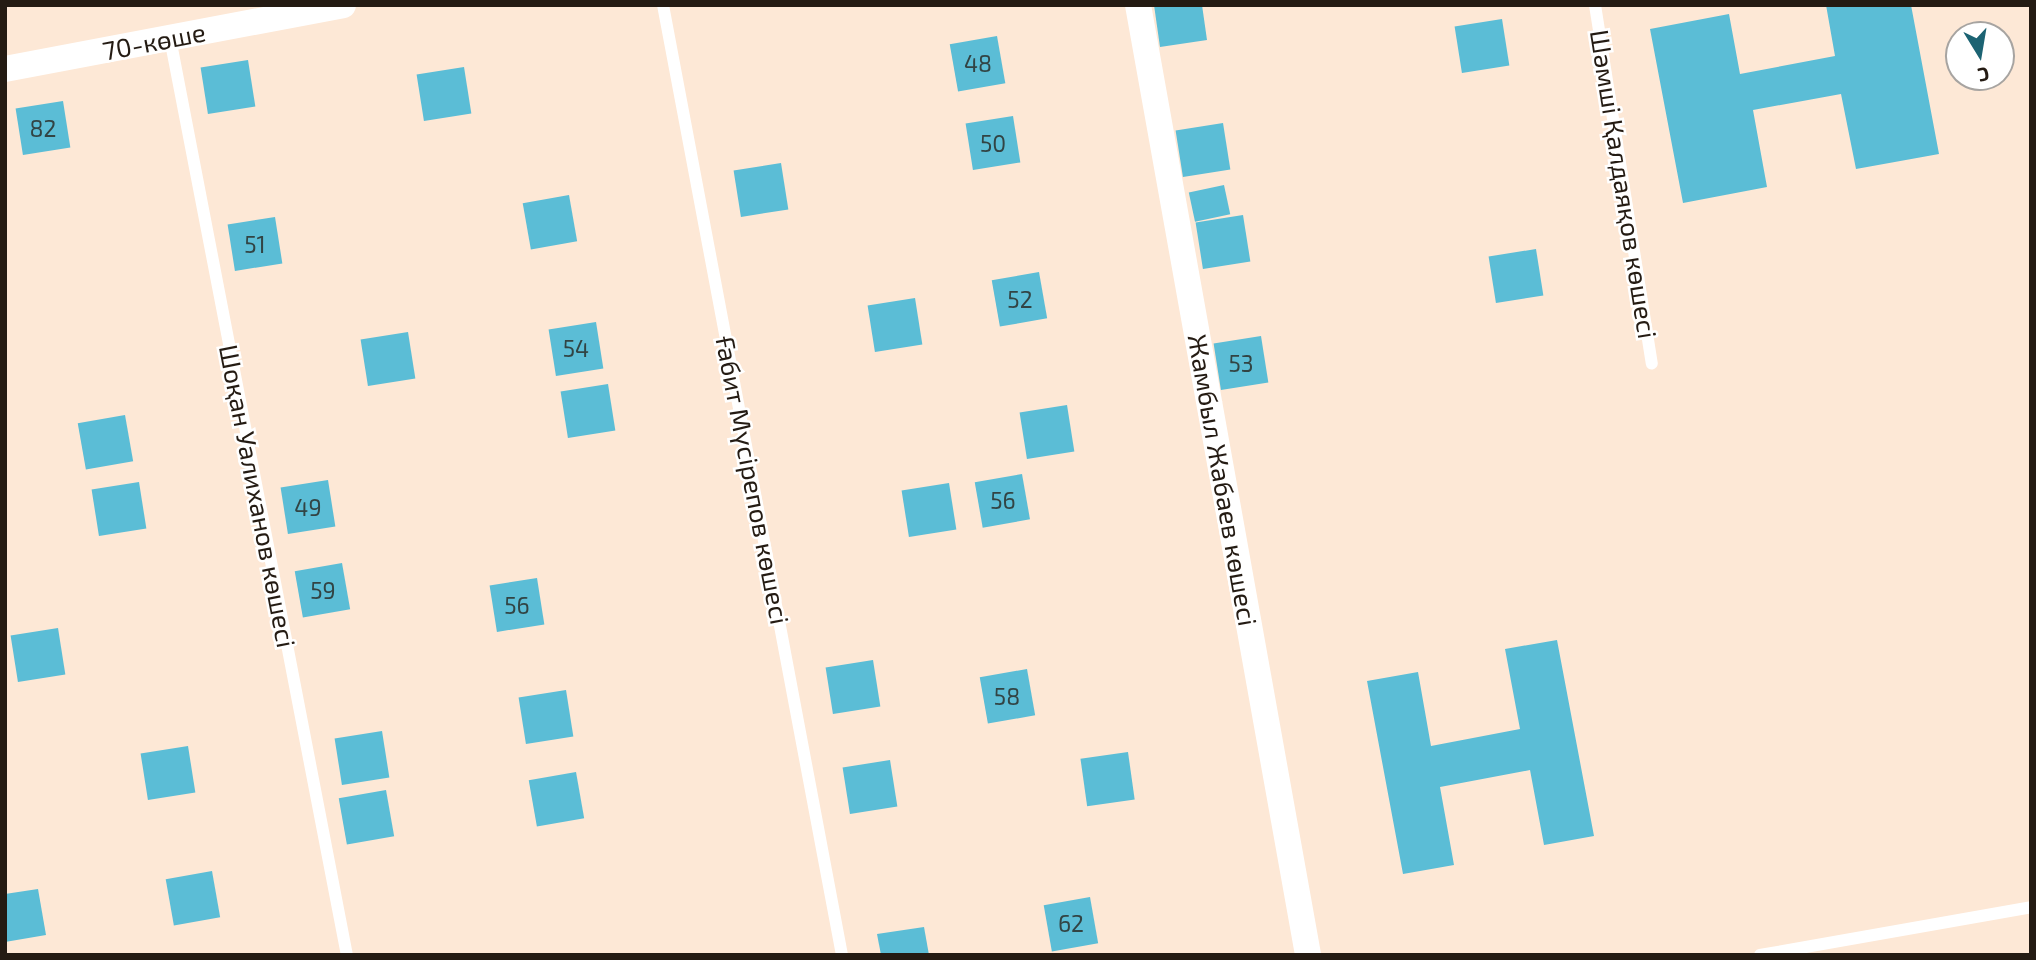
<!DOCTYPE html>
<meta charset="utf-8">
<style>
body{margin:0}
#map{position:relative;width:2036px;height:960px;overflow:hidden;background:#fde8d6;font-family:"Exo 2",sans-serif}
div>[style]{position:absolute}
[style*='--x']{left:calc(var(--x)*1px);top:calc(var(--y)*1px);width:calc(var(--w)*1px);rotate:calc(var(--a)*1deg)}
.building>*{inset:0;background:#5bbdd6;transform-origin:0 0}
.lane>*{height:12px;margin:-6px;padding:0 6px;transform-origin:6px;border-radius:6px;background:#fff}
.street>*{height:26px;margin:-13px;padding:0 13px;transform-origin:13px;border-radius:13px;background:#fff}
span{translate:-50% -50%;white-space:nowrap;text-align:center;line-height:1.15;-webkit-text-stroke:5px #fff;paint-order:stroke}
.number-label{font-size:23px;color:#324444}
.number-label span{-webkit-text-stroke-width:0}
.street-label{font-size:26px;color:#241b13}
.frame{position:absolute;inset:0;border:7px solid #241b13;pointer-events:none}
.north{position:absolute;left:1945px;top:21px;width:70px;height:70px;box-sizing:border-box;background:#fff;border:2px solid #a7a4a1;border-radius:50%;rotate:169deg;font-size:19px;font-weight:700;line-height:28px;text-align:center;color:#241b13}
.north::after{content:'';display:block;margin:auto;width:24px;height:32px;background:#1c6373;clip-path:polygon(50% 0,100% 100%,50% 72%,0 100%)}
</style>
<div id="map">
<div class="building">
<div style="clip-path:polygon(1154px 5px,1202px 5px,1207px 40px,1160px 47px)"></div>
<div style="clip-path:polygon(1826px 5px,1911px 5px,1939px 154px,1856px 169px,1841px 94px,1753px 110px,1767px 187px,1683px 203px,1650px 29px,1729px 14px,1740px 74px,1835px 56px)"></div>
<div style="left:1502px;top:19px;width:47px;height:48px;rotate:81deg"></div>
<div style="left:997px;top:36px;width:48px;height:48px;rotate:80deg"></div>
<div style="left:248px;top:60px;width:47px;height:48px;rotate:81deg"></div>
<div style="left:464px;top:67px;width:47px;height:48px;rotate:81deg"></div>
<div style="left:63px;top:101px;width:47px;height:48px;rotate:81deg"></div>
<div style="left:1013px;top:116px;width:47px;height:48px;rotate:81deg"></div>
<div style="left:1223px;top:123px;width:47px;height:48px;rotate:81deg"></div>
<div style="left:781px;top:163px;width:47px;height:48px;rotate:81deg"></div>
<div style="left:1224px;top:185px;width:30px;height:36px;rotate:78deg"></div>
<div style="left:569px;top:195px;width:47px;height:47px;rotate:80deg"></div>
<div style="left:1243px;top:215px;width:47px;height:48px;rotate:81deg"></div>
<div style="left:275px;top:217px;width:47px;height:48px;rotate:81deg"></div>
<div style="left:1536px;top:249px;width:47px;height:48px;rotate:81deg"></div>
<div style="left:1039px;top:272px;width:47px;height:48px;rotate:80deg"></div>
<div style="left:915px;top:298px;width:47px;height:48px;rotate:81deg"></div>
<div style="left:596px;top:322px;width:47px;height:48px;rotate:81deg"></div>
<div style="left:408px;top:332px;width:47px;height:48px;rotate:81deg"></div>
<div style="left:1261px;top:336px;width:47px;height:48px;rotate:81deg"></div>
<div style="left:608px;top:384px;width:47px;height:48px;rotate:81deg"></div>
<div style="left:1067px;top:405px;width:47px;height:48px;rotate:81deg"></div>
<div style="left:125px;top:415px;width:47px;height:48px;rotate:80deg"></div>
<div style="left:1022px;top:474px;width:46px;height:48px;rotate:80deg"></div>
<div style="left:328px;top:480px;width:47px;height:48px;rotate:81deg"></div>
<div style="left:139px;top:482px;width:47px;height:48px;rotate:81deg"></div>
<div style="left:949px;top:483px;width:47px;height:48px;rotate:81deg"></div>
<div style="left:342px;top:563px;width:47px;height:48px;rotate:80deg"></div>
<div style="left:537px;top:578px;width:47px;height:48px;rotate:81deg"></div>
<div style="left:58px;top:628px;width:47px;height:48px;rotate:81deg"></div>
<div style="clip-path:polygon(1557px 640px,1594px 836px,1544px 845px,1530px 770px,1440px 787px,1454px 865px,1403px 874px,1367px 681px,1418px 672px,1431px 746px,1520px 729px,1505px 649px)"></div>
<div style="left:873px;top:660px;width:47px;height:48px;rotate:81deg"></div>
<div style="left:1027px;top:669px;width:47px;height:48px;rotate:80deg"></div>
<div style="left:566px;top:690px;width:47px;height:48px;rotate:81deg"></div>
<div style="left:382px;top:731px;width:47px;height:48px;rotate:81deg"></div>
<div style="left:188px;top:746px;width:47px;height:48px;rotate:81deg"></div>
<div style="left:1128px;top:752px;width:48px;height:48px;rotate:82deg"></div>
<div style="left:890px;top:760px;width:47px;height:48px;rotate:81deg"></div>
<div style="left:576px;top:772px;width:47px;height:48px;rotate:80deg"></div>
<div style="left:386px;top:790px;width:47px;height:48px;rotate:80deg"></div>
<div style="left:212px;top:871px;width:47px;height:47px;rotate:80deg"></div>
<div style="clip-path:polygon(38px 889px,46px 935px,5px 942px,5px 894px)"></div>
<div style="left:1090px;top:897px;width:47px;height:47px;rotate:80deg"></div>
<div style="clip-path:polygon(924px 927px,929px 955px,881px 955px,877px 934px)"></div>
</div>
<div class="lane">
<div style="--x:663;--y:5;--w:967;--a:79.33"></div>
<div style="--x:1595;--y:5;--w:363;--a:81"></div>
<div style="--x:170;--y:38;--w:934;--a:79.08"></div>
<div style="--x:1760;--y:955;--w:275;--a:-10"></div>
</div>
<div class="street">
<div style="--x:1138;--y:5;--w:965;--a:79.85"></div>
<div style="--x:5;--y:69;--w:344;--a:-10.7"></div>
</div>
<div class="number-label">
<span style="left:978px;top:63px">48</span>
<span style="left:43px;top:128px">82</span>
<span style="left:993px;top:143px">50</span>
<span style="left:255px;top:244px">51</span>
<span style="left:1020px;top:299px">52</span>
<span style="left:576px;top:348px">54</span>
<span style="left:1241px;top:363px">53</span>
<span style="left:1003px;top:500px">56</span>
<span style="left:308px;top:507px">49</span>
<span style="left:323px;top:590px">59</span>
<span style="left:517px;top:605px">56</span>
<span style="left:1007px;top:696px">58</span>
<span style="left:1071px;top:923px">62</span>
</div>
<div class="street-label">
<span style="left:154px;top:41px;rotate:-11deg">70-көше</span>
<span style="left:1624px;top:184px;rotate:81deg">Шәмші Қалдаяқов көшесі</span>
<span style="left:753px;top:480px;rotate:79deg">Ғабит Мүсірепов көшесі</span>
<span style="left:1223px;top:480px;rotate:80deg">Жамбыл Жабаев көшесі</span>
<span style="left:258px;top:496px;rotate:79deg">Шоқан Уалиханов көшесі</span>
</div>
<div class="frame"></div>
<div class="north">С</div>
</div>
